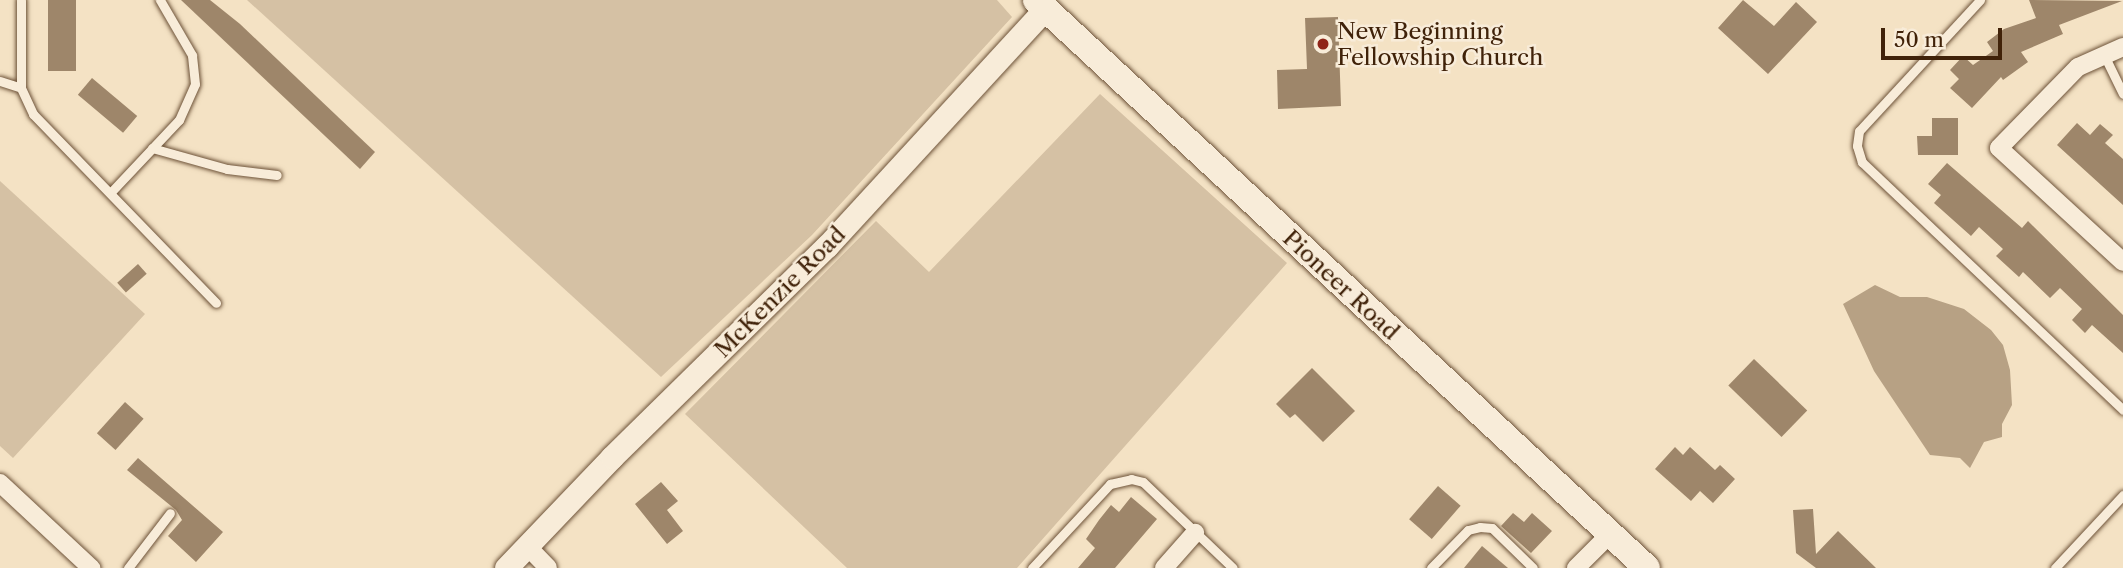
<!DOCTYPE html>
<style>
body{margin:0}
#map{position:relative;width:2123px;height:568px;overflow:hidden;background:#f4e2c4;font-family:"Libre Caslon Text",serif}
div>[style]{position:absolute}
[style*='--x']{left:calc(var(--x)*1px);top:calc(var(--y)*1px);width:calc(var(--w)*1px);rotate:calc(var(--a)*1deg)}
.green>*{inset:0;background:#d5c1a4}
.water>*{inset:0;background:#b7a184}
.building>*{inset:0;background:#9e866a;transform-origin:0 0}
.roads{filter:drop-shadow(0 0 2px #6d5238) drop-shadow(0 0 2px #6d5238)}
.service>*{height:9px;margin:-4.5px;padding:0 4.5px;transform-origin:4.5px;border-radius:4.5px;background:#f8ecd9}
.minor>*{height:18px;margin:-9px;padding:0 9px;transform-origin:9px;border-radius:9px;background:#f8ecd9}
.tertiary>*{height:23px;margin:-11.5px;padding:0 11.5px;transform-origin:11.5px;border-radius:11.5px;background:#f8ecd9}
.secondary>*{height:26px;margin:-13px;padding:0 13px;transform-origin:13px;border-radius:13px;background:#f8ecd9}
.dots>*{width:19px;height:19px;translate:-50% -50%;box-sizing:border-box;border:4px solid #f8ecd9;border-radius:50%}
span{translate:-50% -50%;white-space:nowrap;text-align:center;line-height:1.15;-webkit-text-stroke:5px #f8ecd9;paint-order:stroke}
.poi-label{font-size:23px;color:#402209}
.left{translate:0 -50%;text-align:left}
.street-label{font-size:23px;color:#402209}
.scale{position:absolute;left:1881px;top:28px;width:121px;height:32px;box-sizing:border-box;border:4px solid #402209;border-top:0;padding-left:9px;font-size:21px;line-height:24px;white-space:nowrap;color:#402209;-webkit-text-stroke:5px #f8ecd9;paint-order:stroke}
</style>
<div id="map">
<div class="green">
<div style="clip-path:polygon(247px 0,997px 0,1012px 17px,812px 235px,661px 377px)"></div>
<div style="clip-path:polygon(1100px 94px,1287px 263px,1017px 568px,847px 568px,685px 414px,876px 221px,929px 272px)"></div>
<div style="clip-path:polygon(0 181px,145px 314px,13px 458px,0 446px)"></div>
</div>
<div class="water">
<div style="clip-path:polygon(1875px 285px,1900px 297px,1927px 297px,1964px 309px,1991px 330px,2003px 345px,2010px 370px,2012px 405px,2002px 424px,2002px 437px,1984px 442px,1970px 468px,1960px 458px,1930px 455px,1874px 371px,1843px 304px)"></div>
</div>
<div class="building">
<div style="left:48px;top:0;width:28px;height:71px"></div>
<div style="clip-path:polygon(181px 0,210px 0,240px 24px,375px 152px,360px 169px)"></div>
<div style="clip-path:polygon(1743px 0,1774px 26px,1796px 2px,1817px 22px,1768px 74px,1718px 28px)"></div>
<div style="clip-path:polygon(2029px 0,2122px 1px,2059px 25px,2063px 34px,2021px 52px,2028px 62px,2003px 80px,2001px 77px,1972px 108px,1950px 88px,1959px 79px,1950px 70px,1963px 56px,1973px 65px,1993px 51px,1987px 42px,2004px 29px,2036px 18px)"></div>
<div style="clip-path:polygon(1338px 17px,1341px 106px,1278px 109px,1277px 70px,1307px 69px,1305px 18px)"></div>
<div style="left:92px;top:78px;width:59px;height:22px;rotate:40deg"></div>
<div style="clip-path:polygon(1932px 118px,1958px 118px,1958px 155px,1918px 155px,1917px 136px,1932px 136px)"></div>
<div style="clip-path:polygon(2077px 123px,2090px 135px,2100px 124px,2113px 135px,2105px 143px,2123px 159px,2123px 205px,2057px 145px)"></div>
<div style="clip-path:polygon(1947px 163px,2022px 228px,2028px 221px,2123px 315px,2123px 353px,2092px 325px,2085px 333px,2072px 320px,2082px 309px,2060px 288px,2050px 298px,2023px 272px,2019px 277px,1996px 256px,2003px 249px,1979px 227px,1971px 236px,1934px 203px,1941px 195px,1928px 184px)"></div>
<div style="left:138px;top:264px;width:13px;height:28px;rotate:48deg"></div>
<div style="left:1754px;top:359px;width:74px;height:37px;rotate:44deg"></div>
<div style="clip-path:polygon(1312px 368px,1355px 411px,1323px 442px,1295px 414px,1290px 418px,1276px 404px)"></div>
<div style="left:125px;top:402px;width:25px;height:42px;rotate:42deg"></div>
<div style="clip-path:polygon(1675px 447px,1683px 455px,1690px 447px,1715px 470px,1720px 465px,1735px 479px,1713px 503px,1700px 491px,1691px 501px,1655px 469px)"></div>
<div style="clip-path:polygon(138px 458px,223px 532px,196px 562px,168px 536px,182px 520px,176px 510px,127px 470px)"></div>
<div style="clip-path:polygon(661px 482px,678px 501px,667px 510px,683px 531px,667px 544px,635px 504px)"></div>
<div style="left:1438px;top:486px;width:30px;height:44px;rotate:41deg"></div>
<div style="clip-path:polygon(1131px 497px,1157px 519px,1115px 568px,1078px 568px,1095px 548px,1086px 539px,1099px 520px,1111px 505px,1119px 512px)"></div>
<div style="clip-path:polygon(1813px 509px,1816px 554px,1838px 531px,1876px 568px,1816px 568px,1796px 553px,1793px 510px)"></div>
<div style="clip-path:polygon(1513px 513px,1524px 522px,1532px 513px,1552px 531px,1531px 553px,1501px 526px)"></div>
<div style="clip-path:polygon(1482px 546px,1508px 568px,1464px 568px)"></div>
</div>
<div class="roads">
<div class="service">
<div style="--x:1980;--y:0;--w:178;--a:132.7"></div>
<div style="--x:1859;--y:131;--w:15;--a:98"></div>
<div style="--x:1857;--y:146;--w:17;--a:73"></div>
<div style="--x:1862;--y:162;--w:360;--a:43.5"></div>
<div style="--x:2104;--y:55;--w:43;--a:64"></div>
<div style="--x:0;--y:81;--w:22;--a:18"></div>
<div style="--x:21;--y:88;--w:29;--a:65"></div>
<div style="--x:33;--y:114;--w:263;--a:45.9"></div>
<div style="--x:21;--y:88;--w:88;--a:-90"></div>
<div style="--x:152;--y:148;--w:78;--a:15.6"></div>
<div style="--x:227;--y:169;--w:50;--a:6.8"></div>
<div style="--x:112;--y:191;--w:98;--a:-46.7"></div>
<div style="--x:179;--y:120;--w:39;--a:-66"></div>
<div style="--x:195;--y:84;--w:29;--a:-96"></div>
<div style="--x:192;--y:55;--w:64;--a:-120.2"></div>
<div style="--x:128;--y:568;--w:69;--a:-52.6"></div>
<div style="--x:1032;--y:568;--w:115;--a:-47.1"></div>
<div style="--x:1110;--y:484;--w:22;--a:-13"></div>
<div style="--x:1131;--y:479;--w:12;--a:14"></div>
<div style="--x:1143;--y:482;--w:124;--a:43.7"></div>
<div style="--x:1431;--y:568;--w:53;--a:-45.8"></div>
<div style="--x:1468;--y:530;--w:12;--a:-14"></div>
<div style="--x:1480;--y:527;--w:12;--a:5"></div>
<div style="--x:1492;--y:528;--w:57;--a:44.3"></div>
<div style="--x:2055;--y:568;--w:100;--a:-47"></div>
</div>
<div class="minor">
<div style="--x:2123;--y:47;--w:49;--a:156"></div>
<div style="--x:2078;--y:67;--w:113;--a:134.3"></div>
<div style="--x:1999;--y:148;--w:168;--a:42.6"></div>
<div style="--x:0;--y:483;--w:125;--a:43"></div>
<div style="--x:527;--y:546;--w:30;--a:46"></div>
<div style="--x:1164;--y:568;--w:47;--a:-48.5"></div>
<div style="--x:1576;--y:568;--w:48;--a:-45"></div>
</div>
<div class="tertiary">
<div style="--x:506;--y:568;--w:153;--a:-46.3"></div>
<div style="--x:612;--y:457;--w:301;--a:-44.5"></div>
<div style="--x:827;--y:246;--w:322;--a:-47.4"></div>
</div>
<div class="secondary">
<div style="--x:1036;--y:0;--w:834;--a:42.91"></div>
</div>
</div>
<div class="dots">
<div style="left:1323px;top:44px;background:#8f2418"></div>
</div>
<div class="poi-label">
<span class="left" style="left:1337px;top:44px">New Beginning<br>Fellowship Church</span>
</div>
<div class="street-label">
<span style="left:1341px;top:285px;rotate:43deg">Pioneer Road</span>
<span style="left:780px;top:292px;rotate:-45deg">McKenzie Road</span>
</div>
<div class="scale">50 m</div>
</div>
